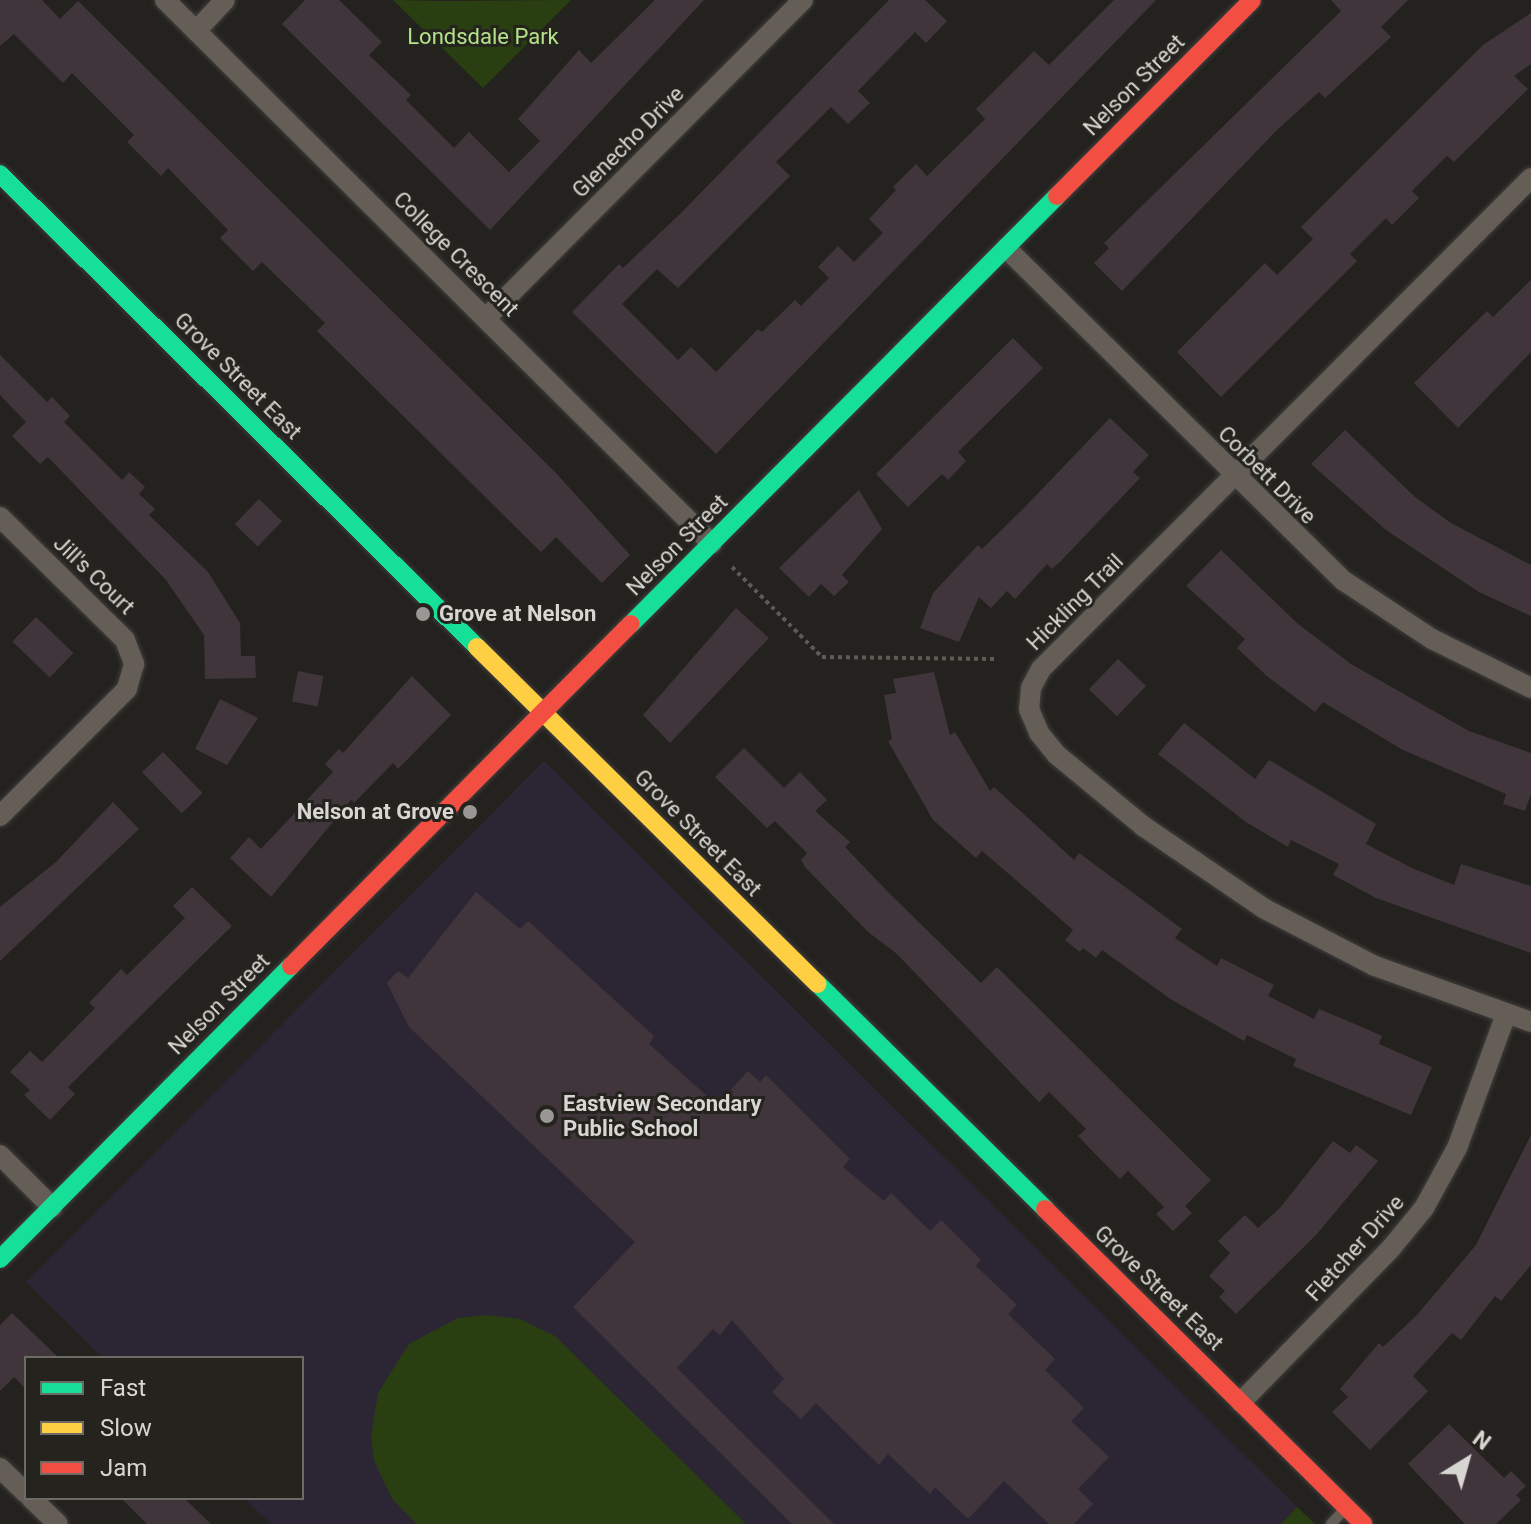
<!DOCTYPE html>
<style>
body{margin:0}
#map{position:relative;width:1531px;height:1524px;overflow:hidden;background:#24221f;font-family:Roboto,sans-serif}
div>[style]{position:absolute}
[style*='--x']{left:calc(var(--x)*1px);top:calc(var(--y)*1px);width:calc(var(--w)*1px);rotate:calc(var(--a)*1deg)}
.education>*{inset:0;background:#2c2634}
.green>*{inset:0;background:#2a3f11}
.building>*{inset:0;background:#40353b;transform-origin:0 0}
.path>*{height:4px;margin-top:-2px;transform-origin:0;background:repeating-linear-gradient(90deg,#5e5a55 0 4px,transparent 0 8px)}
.roads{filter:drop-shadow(0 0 2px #403f3d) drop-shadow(0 0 2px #403f3d)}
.lane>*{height:10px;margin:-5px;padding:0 5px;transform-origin:5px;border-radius:5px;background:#645e57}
.street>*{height:20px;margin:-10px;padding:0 10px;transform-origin:10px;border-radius:10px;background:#645e57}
.fast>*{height:18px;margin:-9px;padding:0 9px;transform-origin:9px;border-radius:9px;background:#16e098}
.slow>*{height:18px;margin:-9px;padding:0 9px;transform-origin:9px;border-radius:9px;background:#ffcf43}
.jam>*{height:18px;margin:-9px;padding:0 9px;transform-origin:9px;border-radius:9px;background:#f24e42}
.dots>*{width:22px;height:22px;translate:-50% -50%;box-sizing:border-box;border:4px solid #25231e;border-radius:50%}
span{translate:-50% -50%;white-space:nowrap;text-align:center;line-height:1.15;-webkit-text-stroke:6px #25231e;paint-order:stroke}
.park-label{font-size:22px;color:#b3e289}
.street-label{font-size:22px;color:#d8d6d3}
.poi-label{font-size:22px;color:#d8d6d3;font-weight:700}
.left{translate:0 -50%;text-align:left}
.right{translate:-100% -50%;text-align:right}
.legend{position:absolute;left:24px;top:1356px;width:280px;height:144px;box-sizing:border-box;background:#25231e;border:2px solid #6d6b66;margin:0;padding:10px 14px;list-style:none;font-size:24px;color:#d8d6d3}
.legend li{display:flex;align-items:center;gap:16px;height:40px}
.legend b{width:40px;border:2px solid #6d6b66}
.north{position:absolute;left:1427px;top:1420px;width:80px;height:80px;-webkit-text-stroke:6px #25231e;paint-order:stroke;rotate:37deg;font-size:22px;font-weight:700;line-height:32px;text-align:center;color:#d8d6d3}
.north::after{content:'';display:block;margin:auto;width:28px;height:36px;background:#d8d6d3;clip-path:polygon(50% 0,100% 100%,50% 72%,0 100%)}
</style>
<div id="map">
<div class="education">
<div style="clip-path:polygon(544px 761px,1297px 1507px,1281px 1524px,271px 1524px,244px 1498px,302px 1498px,302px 1358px,103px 1358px,26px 1282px)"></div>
</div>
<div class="green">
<div style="clip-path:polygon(393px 0,443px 1px,571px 0,483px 88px)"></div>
<div style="clip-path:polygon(487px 1315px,520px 1319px,555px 1336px,746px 1524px,417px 1524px,393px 1500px,374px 1461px,371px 1437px,378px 1393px,409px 1344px,458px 1318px)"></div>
<div style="clip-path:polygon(1297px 1507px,1315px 1524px,1281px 1524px)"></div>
</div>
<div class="building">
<div style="clip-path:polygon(0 0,42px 0,60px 19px,78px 1px,555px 472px,630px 555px,602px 583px,556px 537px,541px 552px,317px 331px,325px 323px,262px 262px,253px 271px,220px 238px,228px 230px,168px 168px,161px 176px,127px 142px,134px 135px,72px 73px,63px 83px,14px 34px,0 46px)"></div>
<div style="clip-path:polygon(305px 0,339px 0,382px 42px,369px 55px,411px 95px,406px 100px,454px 148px,469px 132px,509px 172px,540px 141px,518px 119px,579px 50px,591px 63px,655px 0,704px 0,490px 230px,282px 24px)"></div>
<div style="clip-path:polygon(889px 0,925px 0,947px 21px,926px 43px,915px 32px,858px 91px,870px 103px,848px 124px,831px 107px,776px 162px,790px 176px,678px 288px,657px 269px,622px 304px,678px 360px,691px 347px,716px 372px,758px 329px,762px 332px,795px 300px,801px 306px,829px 278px,818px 267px,838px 246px,854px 262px,883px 233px,869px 219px,896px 190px,893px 187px,916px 164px,927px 176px,985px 119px,976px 109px,1034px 51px,1049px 65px,1114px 0,1156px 0,716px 454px,572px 312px,619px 264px,623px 268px,681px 213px)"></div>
<div style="clip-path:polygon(1331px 0,1408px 0,1381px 27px,1391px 37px,1325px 98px,1319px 92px,1276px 131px,1122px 291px,1094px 263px,1109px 248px,1104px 243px,1341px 11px)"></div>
<div style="clip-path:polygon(1531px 13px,1531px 64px,1514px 76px,1528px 89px,1454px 162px,1447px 156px,1412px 191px,1419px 198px,1392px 225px,1386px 218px,1350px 254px,1357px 261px,1221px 397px,1177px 352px,1265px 263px,1277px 275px,1313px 239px,1301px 227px,1483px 45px)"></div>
<div style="clip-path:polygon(1531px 280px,1531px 352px,1458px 428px,1414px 383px,1487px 311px,1493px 317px)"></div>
<div style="clip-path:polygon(1013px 338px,1043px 368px,958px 452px,966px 461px,948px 480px,942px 474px,908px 507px,876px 474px)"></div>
<div style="clip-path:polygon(0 355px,47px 402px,52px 397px,70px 416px,64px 422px,122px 480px,129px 472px,145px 487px,139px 494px,155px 509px,149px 515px,208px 572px,240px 623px,241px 656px,255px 656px,256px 678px,205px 679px,204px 635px,166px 580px,48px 457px,40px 464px,12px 436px,26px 422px,0 395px)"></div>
<div style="clip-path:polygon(1110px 418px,1149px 455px,1133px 472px,1140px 478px,1060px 562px,1052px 569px,1047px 564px,1015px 599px,1007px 591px,991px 608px,979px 597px,959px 642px,920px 628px,933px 593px,978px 545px,982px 549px,1024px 508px)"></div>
<div style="clip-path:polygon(1345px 430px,1415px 497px,1451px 523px,1531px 565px,1531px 616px,1479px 592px,1386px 530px,1311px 464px)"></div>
<div style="clip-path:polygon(859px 490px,882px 529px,842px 575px,849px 582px,834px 596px,821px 584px,809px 597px,779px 568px)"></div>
<div style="left:259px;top:499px;width:32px;height:35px;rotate:44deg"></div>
<div style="clip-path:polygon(1221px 550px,1298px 624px,1351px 664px,1469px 731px,1531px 753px,1531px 794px,1525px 811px,1503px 804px,1506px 794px,1403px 750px,1323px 702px,1315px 712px,1268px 677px,1237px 648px,1245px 639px,1186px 586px)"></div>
<div style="clip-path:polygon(736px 608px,769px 638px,670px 743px,643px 715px)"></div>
<div style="left:36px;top:617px;width:52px;height:34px;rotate:44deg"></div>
<div style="left:1118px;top:659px;width:39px;height:42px;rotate:44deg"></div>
<div style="left:298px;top:671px;width:26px;height:31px;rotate:11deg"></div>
<div style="clip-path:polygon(934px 672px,950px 735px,955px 732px,990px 791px,994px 787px,1074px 860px,1079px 853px,1182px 929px,1175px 938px,1217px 966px,1221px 958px,1274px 985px,1268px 996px,1314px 1019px,1319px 1009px,1369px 1030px,1382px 1036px,1379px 1044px,1432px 1067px,1411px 1115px,1293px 1066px,1296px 1059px,1247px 1035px,1244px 1041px,1172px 1000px,1102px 950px,1096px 958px,1083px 948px,1080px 952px,1065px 940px,1073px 930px,1024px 887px,982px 851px,976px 858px,933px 820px,888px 741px,892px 739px,884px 695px,896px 693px,893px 679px)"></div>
<div style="clip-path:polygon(412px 676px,451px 715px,398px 769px,393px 763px,354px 803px,351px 800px,271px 897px,230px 858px,249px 837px,261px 849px,333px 772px,325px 764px,339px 749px,343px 753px)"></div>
<div style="clip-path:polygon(220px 699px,258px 718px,227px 765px,195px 749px)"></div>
<div style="clip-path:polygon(1184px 723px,1255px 779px,1269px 760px,1376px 824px,1366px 844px,1412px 868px,1454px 885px,1461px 864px,1531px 886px,1531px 953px,1376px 898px,1333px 875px,1339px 864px,1291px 840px,1288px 847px,1246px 822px,1158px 754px)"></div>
<div style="clip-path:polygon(744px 748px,784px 788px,800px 772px,827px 800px,815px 811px,850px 842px,845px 847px,888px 892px,981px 983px,997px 967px,1211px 1180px,1185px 1206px,1192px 1213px,1173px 1231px,1156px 1214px,1164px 1207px,1128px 1171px,1120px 1179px,1102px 1161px,1078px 1136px,1086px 1129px,1049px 1092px,1039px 1102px,897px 954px,867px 931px,805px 867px,801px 860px,807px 853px,775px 821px,767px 828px,715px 777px)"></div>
<div style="left:163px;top:752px;width:57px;height:29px;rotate:46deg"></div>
<div style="clip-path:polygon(113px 802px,139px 829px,0 961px,0 907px,56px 862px)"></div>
<div style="clip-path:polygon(192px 887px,232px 926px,68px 1087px,75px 1094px,50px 1120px,24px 1095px,30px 1090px,10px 1072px,30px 1051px,42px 1062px,95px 1008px,89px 1003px,121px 969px,127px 975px,185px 918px,173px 906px)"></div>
<div style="clip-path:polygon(476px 892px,520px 929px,528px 921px,654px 1036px,649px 1044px,717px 1105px,748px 1071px,760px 1082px,766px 1075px,850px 1159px,843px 1167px,884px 1201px,891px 1193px,930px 1231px,941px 1220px,981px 1260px,976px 1266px,1017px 1305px,1008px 1314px,1055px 1359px,1045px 1370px,1084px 1408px,1071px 1421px,1109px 1457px,1078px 1489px,1093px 1504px,1074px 1524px,1049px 1524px,1004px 1481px,968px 1519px,935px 1487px,930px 1494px,888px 1454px,879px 1465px,816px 1403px,801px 1419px,772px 1392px,784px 1379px,732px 1320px,720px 1335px,713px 1329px,677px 1368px,834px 1524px,792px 1524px,573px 1307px,635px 1242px,409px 1027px,387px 983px,398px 971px,408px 978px)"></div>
<div style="clip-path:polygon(1531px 1135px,1531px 1265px,1501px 1301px,1495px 1296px,1461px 1340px,1452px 1333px,1413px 1376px,1428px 1391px,1370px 1450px,1332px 1412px,1348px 1397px,1340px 1389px,1379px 1343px,1383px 1347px,1417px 1315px,1476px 1245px)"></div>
<div style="clip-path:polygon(1333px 1141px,1350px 1153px,1356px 1145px,1378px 1161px,1316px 1235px,1236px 1314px,1219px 1297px,1225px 1291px,1209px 1276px,1230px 1253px,1218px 1241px,1245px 1215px,1258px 1228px,1280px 1208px)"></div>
<div style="clip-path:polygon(12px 1313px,59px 1358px,26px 1358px,26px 1389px,14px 1377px,0 1391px,0 1325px)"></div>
<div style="clip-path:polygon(1449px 1424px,1504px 1478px,1511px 1471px,1526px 1486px,1516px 1495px,1521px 1500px,1496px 1524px,1465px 1524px,1408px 1464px)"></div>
<div style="clip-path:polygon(121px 1498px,184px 1498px,211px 1524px,147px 1524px)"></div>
</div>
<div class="path">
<div style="--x:732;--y:567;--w:127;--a:45"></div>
<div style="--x:822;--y:657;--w:172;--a:0.7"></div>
</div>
<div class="roads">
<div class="lane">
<div style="--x:1331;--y:1524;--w:22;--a:-47"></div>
</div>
<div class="street">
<div style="--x:165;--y:0;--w:771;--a:44.84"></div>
<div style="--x:196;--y:31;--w:42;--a:-46.9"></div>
<div style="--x:1531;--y:178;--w:694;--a:134.94"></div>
<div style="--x:1041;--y:669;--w:21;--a:118"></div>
<div style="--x:1031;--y:688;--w:21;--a:95"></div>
<div style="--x:1029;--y:709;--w:26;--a:67"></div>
<div style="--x:1039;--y:733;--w:28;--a:51"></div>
<div style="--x:1057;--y:755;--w:112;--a:39.5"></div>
<div style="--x:1143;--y:826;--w:145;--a:34.3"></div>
<div style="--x:1263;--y:908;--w:126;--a:27.4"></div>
<div style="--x:1375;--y:966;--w:166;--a:19.7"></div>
<div style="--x:1006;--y:248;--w:474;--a:44.6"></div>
<div style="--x:1344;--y:581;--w:105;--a:33.4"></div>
<div style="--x:1432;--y:639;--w:110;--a:26.3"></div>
<div style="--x:486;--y:318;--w:449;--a:-45.1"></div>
<div style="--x:0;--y:517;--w:175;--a:44.5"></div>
<div style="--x:125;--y:640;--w:26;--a:69"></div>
<div style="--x:134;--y:664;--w:26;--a:106"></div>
<div style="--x:127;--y:689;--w:180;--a:135"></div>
<div style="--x:0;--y:1155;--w:74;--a:45"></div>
<div style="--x:1241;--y:1402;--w:216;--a:-45.7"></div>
<div style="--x:1392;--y:1247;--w:50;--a:-50.6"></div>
<div style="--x:1424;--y:1208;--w:68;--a:-61.2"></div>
<div style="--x:1457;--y:1148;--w:143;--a:-69.9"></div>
<div style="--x:0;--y:1468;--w:36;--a:44"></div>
<div style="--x:31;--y:1498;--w:37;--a:44"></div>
</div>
<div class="fast">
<div style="--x:0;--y:174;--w:672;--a:44.76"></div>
<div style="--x:631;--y:624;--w:604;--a:-45.13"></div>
<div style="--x:818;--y:984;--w:320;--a:44.7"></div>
<div style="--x:0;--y:1259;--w:413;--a:-45.2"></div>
</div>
<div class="slow">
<div style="--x:477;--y:647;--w:479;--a:44.7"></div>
</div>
<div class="jam">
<div style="--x:1057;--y:196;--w:276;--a:-45.1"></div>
<div style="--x:291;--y:966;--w:482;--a:-45.2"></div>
<div style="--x:1045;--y:1209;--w:448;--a:44.7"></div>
</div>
</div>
<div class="dots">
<div style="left:423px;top:614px;background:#999794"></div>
<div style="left:470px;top:812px;background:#999794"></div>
<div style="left:547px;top:1116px;background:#999794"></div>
</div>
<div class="park-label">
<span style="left:483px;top:37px">Londsdale Park</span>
</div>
<div class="street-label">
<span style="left:1134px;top:85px;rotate:-45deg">Nelson Street</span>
<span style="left:628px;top:142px;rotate:-45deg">Glenecho Drive</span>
<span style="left:456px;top:254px;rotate:45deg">College Crescent</span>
<span style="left:238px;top:376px;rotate:45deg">Grove Street East</span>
<span style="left:1267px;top:475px;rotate:45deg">Corbett Drive</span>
<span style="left:677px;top:545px;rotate:-45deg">Nelson Street</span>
<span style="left:94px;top:575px;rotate:44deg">Jill's Court</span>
<span style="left:1075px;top:602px;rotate:-45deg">Hickling Trail</span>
<span style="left:698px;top:833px;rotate:45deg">Grove Street East</span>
<span style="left:219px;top:1004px;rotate:-45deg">Nelson Street</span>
<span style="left:1355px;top:1248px;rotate:-48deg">Fletcher Drive</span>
<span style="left:1159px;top:1288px;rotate:44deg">Grove Street East</span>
</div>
<div class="poi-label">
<span class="left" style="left:439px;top:614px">Grove at Nelson</span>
<span class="right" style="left:454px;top:812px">Nelson at Grove</span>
<span class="left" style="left:563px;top:1116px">Eastview Secondary<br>Public School</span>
</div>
<ul class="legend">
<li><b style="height:10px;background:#16e098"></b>Fast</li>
<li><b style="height:10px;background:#ffcf43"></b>Slow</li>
<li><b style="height:10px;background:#f24e42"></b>Jam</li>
</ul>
<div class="north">N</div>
</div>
